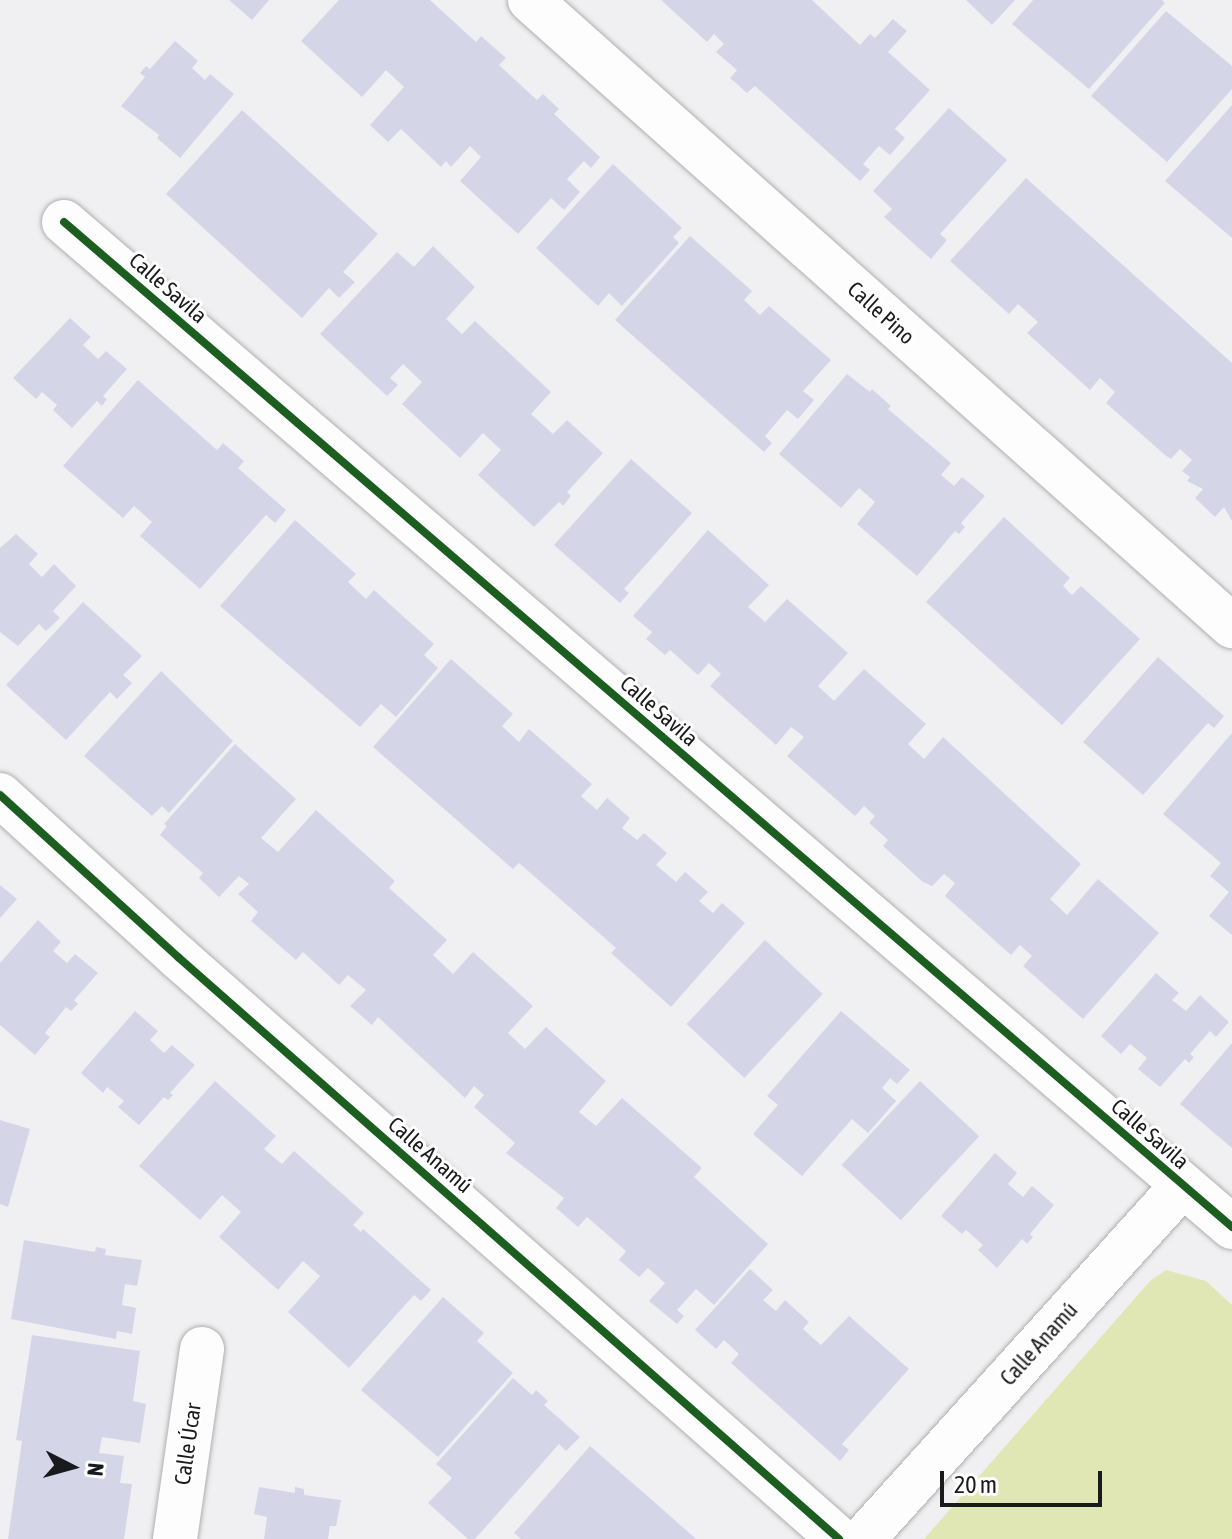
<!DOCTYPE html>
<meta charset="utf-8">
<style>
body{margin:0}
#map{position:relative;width:1232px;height:1539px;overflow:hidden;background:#f0f0f2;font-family:"Asap Condensed",sans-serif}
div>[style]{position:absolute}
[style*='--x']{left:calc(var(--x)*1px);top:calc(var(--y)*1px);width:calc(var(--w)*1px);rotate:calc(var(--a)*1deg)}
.green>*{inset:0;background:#e1e7b4}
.building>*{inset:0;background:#d4d6e7;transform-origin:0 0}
.roads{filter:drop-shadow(0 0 2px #b0b0b2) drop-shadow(0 0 2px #b0b0b2)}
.minor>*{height:44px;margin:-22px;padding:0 22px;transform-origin:22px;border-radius:22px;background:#fdfdfd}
.cycleway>*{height:8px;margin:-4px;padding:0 4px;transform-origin:4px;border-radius:4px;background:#1b5e20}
span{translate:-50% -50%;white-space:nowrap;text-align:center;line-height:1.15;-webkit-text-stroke:6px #fff;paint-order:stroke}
.street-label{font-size:22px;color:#191a1b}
.north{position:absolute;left:32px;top:1427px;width:80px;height:80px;-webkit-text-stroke:6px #fff;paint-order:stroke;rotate:96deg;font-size:22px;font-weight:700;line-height:32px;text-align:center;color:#191a1b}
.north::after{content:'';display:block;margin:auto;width:28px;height:36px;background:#191a1b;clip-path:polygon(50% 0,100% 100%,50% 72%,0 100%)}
.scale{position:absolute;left:940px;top:1471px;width:162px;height:36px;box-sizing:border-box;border:4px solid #191a1b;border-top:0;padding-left:10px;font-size:24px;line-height:28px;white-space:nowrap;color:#191a1b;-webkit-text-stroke:6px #fff;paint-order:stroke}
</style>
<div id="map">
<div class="green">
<div style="clip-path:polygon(1166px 1270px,1206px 1281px,1232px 1305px,1232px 1539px,924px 1539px,1150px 1281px)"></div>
</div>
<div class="building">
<div style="clip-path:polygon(229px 0,269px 0,252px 20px)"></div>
<div style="clip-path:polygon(339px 0,430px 0,476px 42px,481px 36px,506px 58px,499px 65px,537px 100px,543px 94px,559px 109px,554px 114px,600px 157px,591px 168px,584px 161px,567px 179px,580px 192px,564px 210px,551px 198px,518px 234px,460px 181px,481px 157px,470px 146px,451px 167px,446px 161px,441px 167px,401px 129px,388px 142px,370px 125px,404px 87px,386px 70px,362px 97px,301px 41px)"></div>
<div style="clip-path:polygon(661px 0,812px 0,860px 45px,870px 34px,875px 38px,893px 19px,907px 31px,888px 52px,930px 90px,895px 129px,905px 138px,890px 155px,879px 146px,863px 164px,870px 170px,860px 181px,755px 86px,747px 93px,730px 78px,737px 70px,716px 52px,724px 44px,714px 34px,707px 42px)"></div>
<div style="clip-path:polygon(966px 0,1015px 0,992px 25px)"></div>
<div style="clip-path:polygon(1033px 0,1162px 0,1165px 3px,1089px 89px,1012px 24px)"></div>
<div style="clip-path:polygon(1166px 11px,1232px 66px,1232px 89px,1167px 162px,1091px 96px)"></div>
<div style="clip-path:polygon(175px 41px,198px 61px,192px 68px,205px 80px,210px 74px,234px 94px,180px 158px,157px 138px,159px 135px,121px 106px,145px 77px,140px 73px,146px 66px,150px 69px)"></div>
<div style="clip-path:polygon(1232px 105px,1232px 238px,1165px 181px)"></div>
<div style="clip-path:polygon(949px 108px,1007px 160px,940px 234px,947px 240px,931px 259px,884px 217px,892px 209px,873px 191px)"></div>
<div style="clip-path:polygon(242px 110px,378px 234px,343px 272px,355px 282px,339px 298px,329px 288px,302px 318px,166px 194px)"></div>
<div style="clip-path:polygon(613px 164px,682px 228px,673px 237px,679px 243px,622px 306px,609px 293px,598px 306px,536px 248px)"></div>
<div style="clip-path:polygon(1026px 178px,1232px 363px,1232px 521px,1224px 507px,1215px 517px,1195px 498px,1203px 489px,1187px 481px,1190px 477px,1182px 471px,1192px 460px,1180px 449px,1171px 459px,1165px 455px,1106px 403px,1115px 392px,1100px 378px,1090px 390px,1027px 333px,1038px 322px,1018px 304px,1009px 314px,950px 261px)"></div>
<div style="clip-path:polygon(690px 236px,752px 291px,744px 300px,760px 315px,769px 306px,831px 360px,803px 391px,814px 400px,798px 419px,787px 410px,765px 436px,772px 443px,764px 452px,615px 320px)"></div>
<div style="clip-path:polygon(433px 246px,475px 287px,446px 319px,462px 334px,475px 321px,551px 392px,531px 414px,553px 434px,567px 420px,603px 453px,567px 492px,571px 496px,563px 506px,559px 502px,534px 527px,478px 475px,501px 450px,483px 433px,460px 458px,402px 404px,422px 382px,403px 364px,390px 378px,398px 385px,387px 396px,320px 334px,397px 252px,414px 267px)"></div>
<div style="clip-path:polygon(70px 318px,91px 337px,83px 345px,98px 359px,106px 351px,127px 369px,103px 396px,107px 399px,102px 406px,97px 401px,72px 428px,53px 410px,57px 405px,42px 392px,36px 399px,13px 378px)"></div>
<div style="clip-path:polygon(847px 374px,870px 392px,872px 389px,891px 406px,888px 409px,951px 463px,941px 475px,954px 486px,962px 477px,985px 496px,961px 523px,965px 527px,959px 534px,955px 531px,917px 576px,857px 524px,875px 502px,859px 488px,841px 508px,779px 454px)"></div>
<div style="clip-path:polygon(138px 380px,217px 450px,223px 443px,244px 461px,238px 468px,286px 510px,275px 523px,266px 515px,200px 589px,140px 536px,152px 522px,134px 506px,123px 518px,63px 466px)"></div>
<div style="clip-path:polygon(631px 459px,692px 513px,624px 589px,629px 593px,620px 603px,554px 545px)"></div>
<div style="clip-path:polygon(1004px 517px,1070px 578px,1063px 586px,1072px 595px,1081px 586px,1140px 639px,1062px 725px,926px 602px)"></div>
<div style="clip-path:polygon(295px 520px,356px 574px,348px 582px,366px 599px,374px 590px,434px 644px,424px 655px,438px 668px,396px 717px,381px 704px,360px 727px,220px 606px)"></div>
<div style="clip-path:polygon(708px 530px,769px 585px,748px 607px,765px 622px,787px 599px,848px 653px,818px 686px,834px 701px,864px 669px,926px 724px,908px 744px,924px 759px,943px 737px,1081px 864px,1050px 899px,1067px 915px,1098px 879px,1159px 933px,1083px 1019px,1023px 966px,1032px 956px,1020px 945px,1011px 955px,945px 896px,955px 883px,944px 874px,932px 886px,923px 882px,883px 846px,888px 840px,869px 823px,875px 816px,864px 806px,855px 816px,787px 756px,804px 737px,791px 727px,776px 745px,710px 686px,721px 674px,709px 663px,698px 675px,670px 650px,665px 655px,646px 639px,652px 632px,633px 616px)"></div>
<div style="clip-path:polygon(16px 534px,38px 554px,29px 564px,42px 577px,54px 564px,76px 586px,53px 611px,60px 618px,46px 631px,39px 624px,18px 646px,0 632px,0 548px)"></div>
<div style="clip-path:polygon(83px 602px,142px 656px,123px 675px,132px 683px,117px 699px,110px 692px,66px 740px,6px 685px)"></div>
<div style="clip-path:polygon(1158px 657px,1224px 716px,1214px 728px,1208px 723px,1143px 795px,1083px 742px)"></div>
<div style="clip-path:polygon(451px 659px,513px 714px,502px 726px,519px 742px,529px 729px,592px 784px,581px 796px,597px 810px,607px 798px,630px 818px,622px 828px,637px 840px,644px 833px,667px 853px,656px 865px,676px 882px,685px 872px,708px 892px,699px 901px,713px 913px,722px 903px,745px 923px,671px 1007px,611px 953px,616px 948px,519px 863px,513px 869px,373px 747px)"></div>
<div style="clip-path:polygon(161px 671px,233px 741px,169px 813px,162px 806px,152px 816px,84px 756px)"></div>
<div style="clip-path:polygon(1232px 733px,1232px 935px,1209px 916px,1229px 892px,1210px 876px,1221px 863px,1163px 814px)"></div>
<div style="clip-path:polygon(235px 744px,296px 799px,261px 838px,278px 852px,316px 810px,395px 881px,389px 888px,447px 940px,433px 955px,453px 974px,473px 952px,533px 1006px,508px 1033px,525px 1049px,546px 1027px,606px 1081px,579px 1112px,596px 1126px,622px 1098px,702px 1168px,694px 1177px,768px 1244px,714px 1305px,696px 1289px,677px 1310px,684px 1316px,677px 1324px,649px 1301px,665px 1283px,648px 1268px,639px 1277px,619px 1260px,626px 1251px,587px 1217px,578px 1227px,556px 1208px,564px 1198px,506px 1153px,515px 1143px,474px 1107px,484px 1095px,474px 1086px,465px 1098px,378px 1017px,372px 1025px,350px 1006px,366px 990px,348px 975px,339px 985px,303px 952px,296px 960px,251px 921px,258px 912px,238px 894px,249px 884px,239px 876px,219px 897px,199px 878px,203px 873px,160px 835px,167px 826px,164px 824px)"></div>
<div style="clip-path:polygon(0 885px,17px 899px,0 918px)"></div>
<div style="clip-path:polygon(38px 920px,61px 942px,53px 951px,67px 963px,75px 954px,98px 973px,74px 1000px,78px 1004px,71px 1011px,66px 1007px,45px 1033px,50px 1037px,35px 1055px,0 1025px,0 963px)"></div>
<div style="left:765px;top:940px;width:79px;height:115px;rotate:43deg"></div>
<div style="clip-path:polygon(1156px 973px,1179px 993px,1172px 1000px,1186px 1011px,1200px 995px,1229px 1022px,1216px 1037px,1210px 1031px,1190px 1054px,1194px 1057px,1189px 1063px,1185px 1059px,1160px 1087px,1138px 1069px,1147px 1058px,1130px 1044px,1121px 1054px,1101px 1036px)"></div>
<div style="clip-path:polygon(135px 1011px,158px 1031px,150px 1040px,164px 1053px,172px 1045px,195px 1065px,170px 1093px,173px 1095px,168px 1100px,164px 1097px,139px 1125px,118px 1107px,124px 1101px,107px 1087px,103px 1093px,81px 1073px)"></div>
<div style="clip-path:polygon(841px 1011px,910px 1070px,897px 1084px,890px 1078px,882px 1088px,896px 1101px,868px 1133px,852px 1119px,802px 1176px,753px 1134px,778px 1105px,767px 1096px)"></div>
<div style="clip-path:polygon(1232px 1043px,1232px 1148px,1180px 1104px)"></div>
<div style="clip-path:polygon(215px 1081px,276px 1136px,264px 1149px,282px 1164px,294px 1151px,364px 1213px,353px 1225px,361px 1232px,363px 1229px,431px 1290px,421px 1301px,414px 1295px,349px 1368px,288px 1312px,320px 1276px,303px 1261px,278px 1290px,219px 1237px,241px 1212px,222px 1195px,200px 1220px,139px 1166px)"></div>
<div style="left:920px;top:1081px;width:81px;height:115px;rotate:43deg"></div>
<div style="clip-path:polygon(0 1120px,30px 1129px,8px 1207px,0 1204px)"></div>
<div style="clip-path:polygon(995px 1153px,1017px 1173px,1008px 1184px,1023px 1197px,1032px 1186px,1054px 1205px,1030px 1234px,1033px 1237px,1027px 1244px,1022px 1239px,997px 1268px,978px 1250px,983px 1245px,966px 1230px,962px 1234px,941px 1216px)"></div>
<div style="clip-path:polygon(24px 1240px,95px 1252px,96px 1247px,106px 1249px,105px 1255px,142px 1260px,137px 1286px,125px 1284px,122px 1305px,136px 1308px,132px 1334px,117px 1331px,116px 1339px,11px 1319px)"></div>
<div style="clip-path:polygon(750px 1269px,773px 1290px,763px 1300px,776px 1311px,785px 1300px,809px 1322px,803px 1329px,821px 1345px,849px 1316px,909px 1369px,842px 1444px,849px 1450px,840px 1461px,731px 1363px,739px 1354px,724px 1340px,716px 1349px,695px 1330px)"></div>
<div style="clip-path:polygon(443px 1297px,484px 1333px,477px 1341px,513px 1373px,438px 1457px,361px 1390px)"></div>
<div style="clip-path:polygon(32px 1335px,140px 1351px,133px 1401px,146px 1404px,140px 1443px,102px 1437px,99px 1453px,124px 1456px,120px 1483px,132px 1484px,124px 1539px,8px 1539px,22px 1441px,16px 1440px)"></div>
<div style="clip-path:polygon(513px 1378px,532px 1395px,536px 1390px,548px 1401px,544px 1405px,580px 1437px,566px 1451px,559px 1444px,475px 1539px,468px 1539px,428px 1503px,452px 1478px,436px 1464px)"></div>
<div style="clip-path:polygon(590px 1446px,652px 1500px,696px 1539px,521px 1539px,514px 1533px)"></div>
<div style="clip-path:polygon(259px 1487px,295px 1493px,295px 1487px,304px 1489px,304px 1495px,341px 1500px,336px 1526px,330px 1526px,328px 1539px,264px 1539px,267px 1517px,254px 1514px)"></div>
</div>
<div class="roads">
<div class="minor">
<div style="--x:530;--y:0;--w:941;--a:41.72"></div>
<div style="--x:64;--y:222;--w:1541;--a:40.71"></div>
<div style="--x:0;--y:795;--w:241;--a:42.3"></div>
<div style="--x:178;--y:957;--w:881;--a:41.36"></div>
<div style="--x:175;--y:1539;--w:192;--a:-81.9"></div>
<div style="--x:863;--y:1539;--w:477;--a:-47.9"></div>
</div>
</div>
<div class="cycleway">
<div style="--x:64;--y:222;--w:1541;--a:40.71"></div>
<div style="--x:0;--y:795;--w:241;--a:42.3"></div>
<div style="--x:178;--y:957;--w:881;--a:41.36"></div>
</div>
<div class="street-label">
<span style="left:168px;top:288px;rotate:41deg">Calle Savila</span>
<span style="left:881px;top:313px;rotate:42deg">Calle Pino</span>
<span style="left:659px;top:711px;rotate:41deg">Calle Savila</span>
<span style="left:1150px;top:1134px;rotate:41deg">Calle Savila</span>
<span style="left:430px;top:1155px;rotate:41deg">Calle Anamú</span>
<span style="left:1039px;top:1344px;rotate:-48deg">Calle Anamú</span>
<span style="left:188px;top:1444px;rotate:-82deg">Calle Úcar</span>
</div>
<div class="north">N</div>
<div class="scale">20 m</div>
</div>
